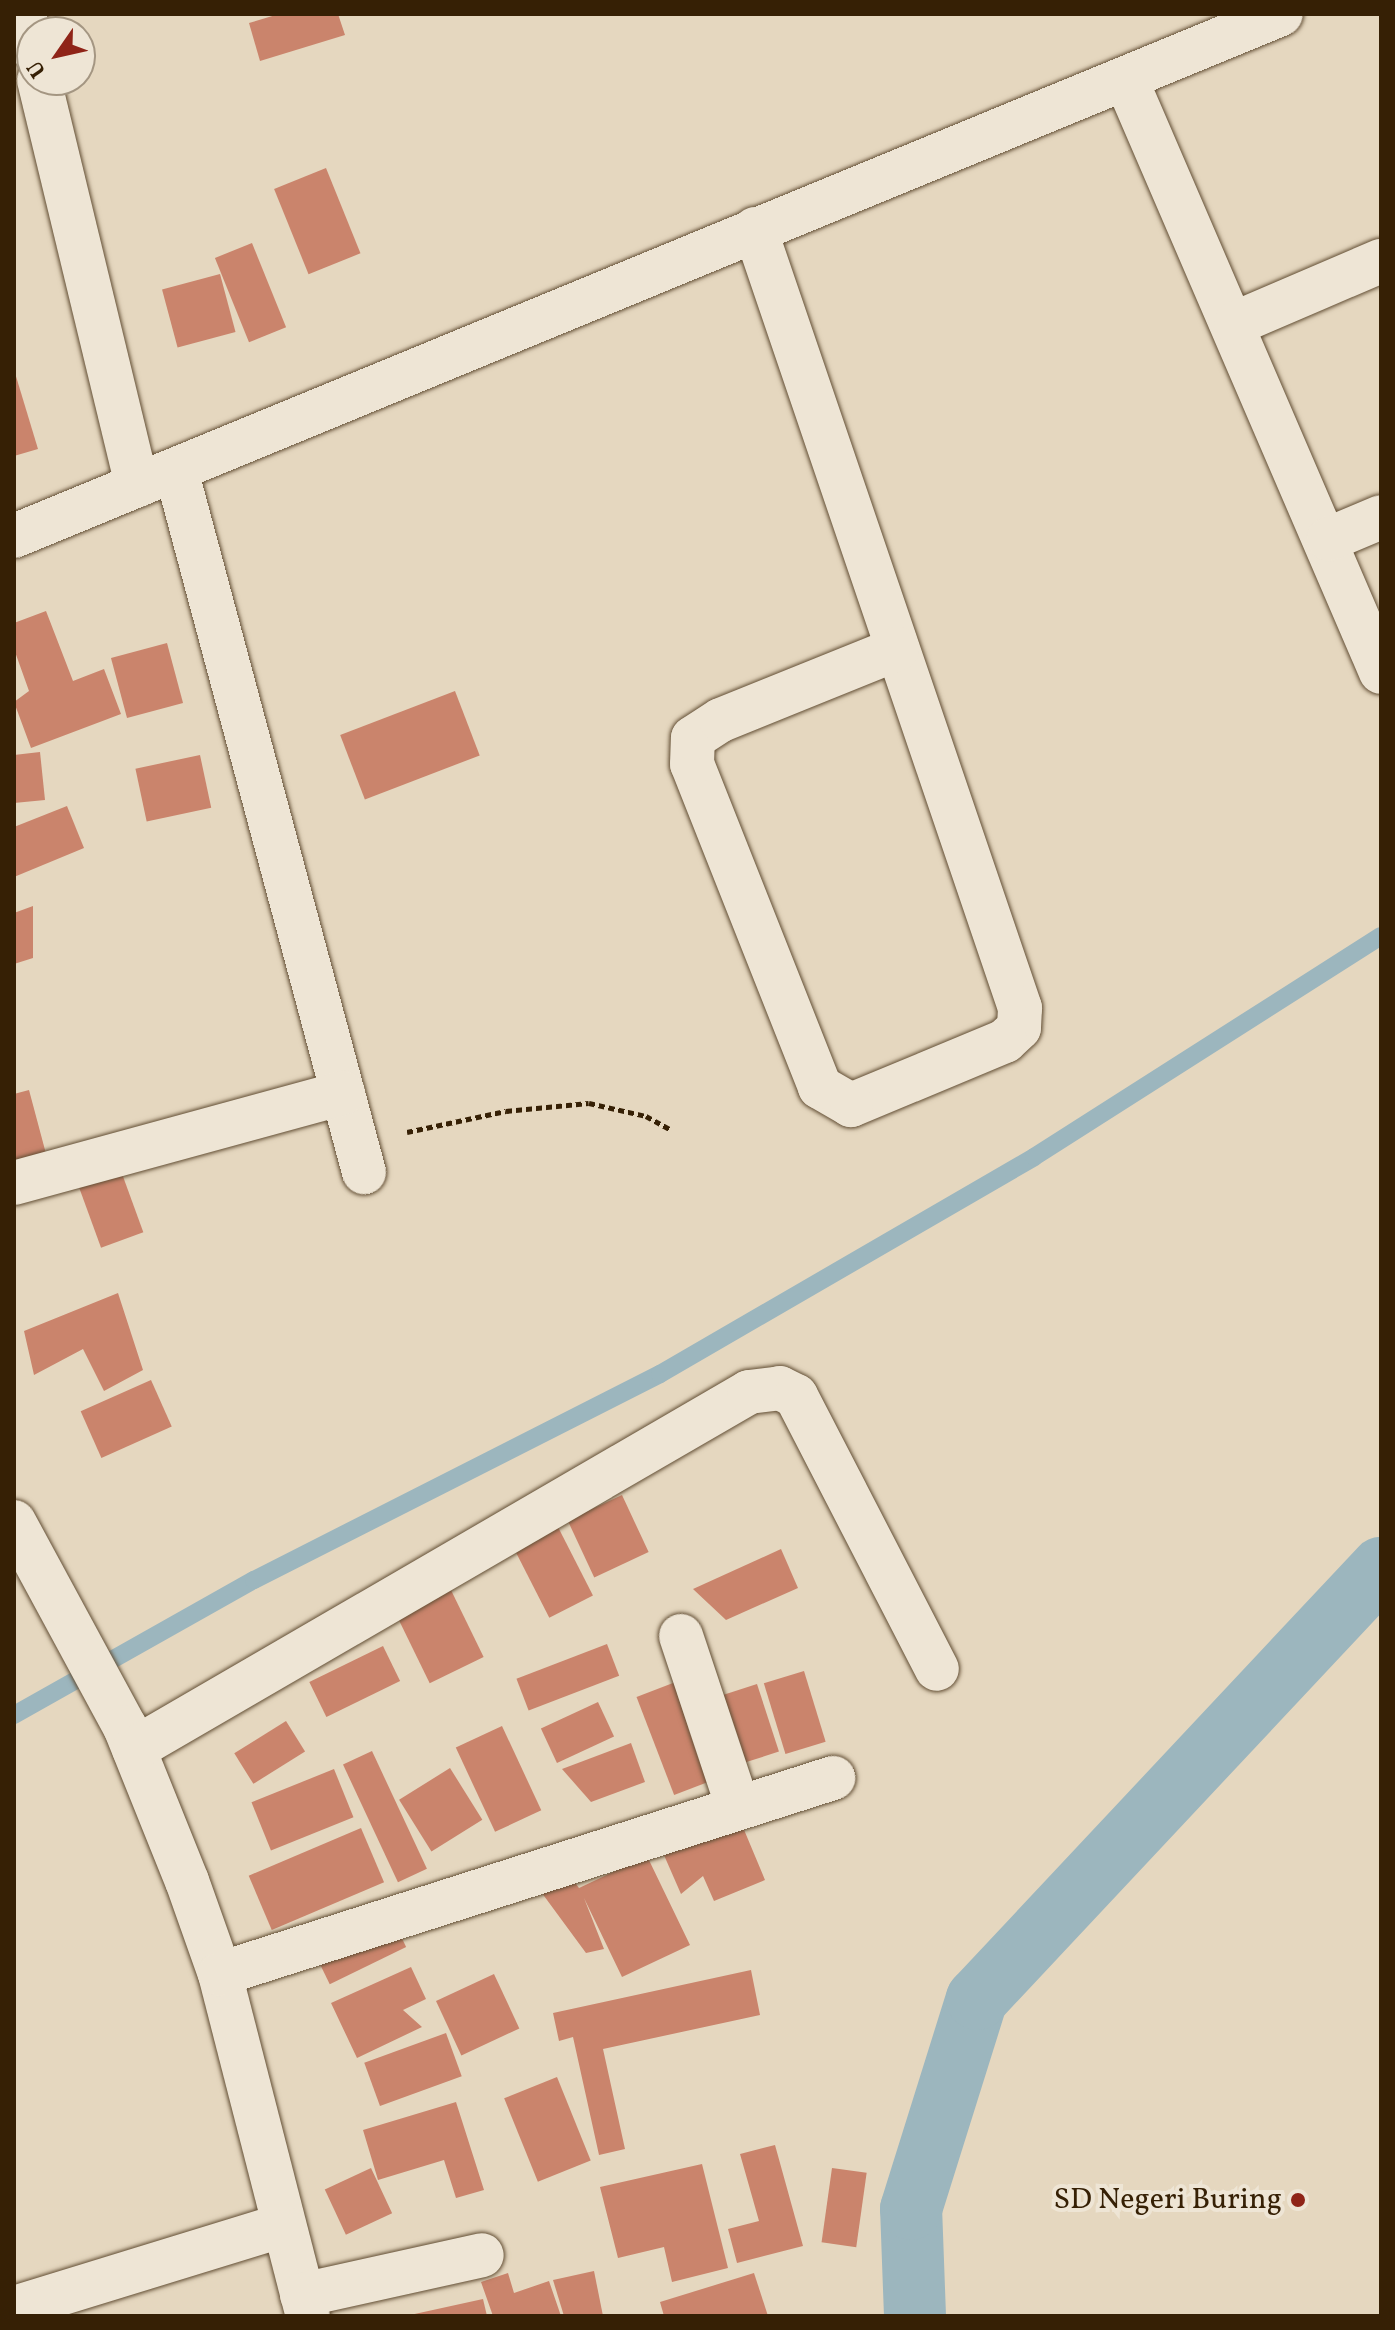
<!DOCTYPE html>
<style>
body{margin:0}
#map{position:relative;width:1395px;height:2330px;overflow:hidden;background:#e5d7bf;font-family:Vollkorn,serif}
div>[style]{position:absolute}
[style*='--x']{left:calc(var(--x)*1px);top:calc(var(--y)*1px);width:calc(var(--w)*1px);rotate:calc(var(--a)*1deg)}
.stream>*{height:18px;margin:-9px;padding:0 9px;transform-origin:9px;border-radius:9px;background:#9cb6be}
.canal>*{height:62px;margin:-31px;padding:0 31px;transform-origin:31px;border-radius:31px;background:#9cb6be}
.building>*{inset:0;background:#ca846c;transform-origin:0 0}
.path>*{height:5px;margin-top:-2.5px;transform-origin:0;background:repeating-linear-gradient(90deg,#362005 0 6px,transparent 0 10px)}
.roads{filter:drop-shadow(0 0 2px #624e34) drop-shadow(0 0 2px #624e34)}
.minor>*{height:44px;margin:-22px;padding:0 22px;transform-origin:22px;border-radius:22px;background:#eee5d5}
.dots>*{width:22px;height:22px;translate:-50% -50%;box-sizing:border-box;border:4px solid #eee5d5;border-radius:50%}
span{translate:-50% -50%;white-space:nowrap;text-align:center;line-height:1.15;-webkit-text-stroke:8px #eee5d5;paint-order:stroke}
.poi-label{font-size:30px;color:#362005}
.right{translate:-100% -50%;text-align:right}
.frame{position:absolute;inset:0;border:16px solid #362005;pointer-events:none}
.north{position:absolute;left:16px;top:16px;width:80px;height:80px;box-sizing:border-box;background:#eee5d5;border:2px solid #a49682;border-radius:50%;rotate:236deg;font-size:22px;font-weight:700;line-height:32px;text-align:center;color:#362005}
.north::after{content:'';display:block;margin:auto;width:28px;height:36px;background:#8f2418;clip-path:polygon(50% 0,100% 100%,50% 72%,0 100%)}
</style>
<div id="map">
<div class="stream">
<div style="--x:14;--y:1715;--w:275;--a:-29.4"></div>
<div style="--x:254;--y:1580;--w:455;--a:-26.9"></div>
<div style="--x:660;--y:1374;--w:432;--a:-30.1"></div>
<div style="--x:1034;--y:1157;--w:411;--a:-32.5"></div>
</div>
<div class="canal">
<div style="--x:915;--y:2316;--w:107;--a:-92.1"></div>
<div style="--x:911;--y:2209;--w:220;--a:-72.6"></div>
<div style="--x:977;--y:1999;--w:591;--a:-46.85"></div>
</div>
<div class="building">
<div style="clip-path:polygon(279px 14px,338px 14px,345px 35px,260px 61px,249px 23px)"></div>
<div style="left:326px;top:168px;width:92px;height:56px;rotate:68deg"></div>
<div style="left:252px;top:243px;width:91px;height:40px;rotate:68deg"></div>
<div style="left:220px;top:274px;width:60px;height:60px;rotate:75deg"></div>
<div style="clip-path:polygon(15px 373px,38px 449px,14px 456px,14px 374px)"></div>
<div style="clip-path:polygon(46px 611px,73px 681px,104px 669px,121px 714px,31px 748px,14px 702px,29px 691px,14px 649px,14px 623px)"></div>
<div style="left:167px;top:643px;width:62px;height:58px;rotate:75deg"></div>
<div style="left:455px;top:691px;width:69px;height:123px;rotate:69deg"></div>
<div style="clip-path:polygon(40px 752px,45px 800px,14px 803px,14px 755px)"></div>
<div style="left:200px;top:755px;width:54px;height:66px;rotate:78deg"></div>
<div style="clip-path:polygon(67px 806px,84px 848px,14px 877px,14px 827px)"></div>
<div style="clip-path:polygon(33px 906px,33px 958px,14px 964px,14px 913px)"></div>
<div style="clip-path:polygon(29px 1090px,49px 1165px,14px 1174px,14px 1094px)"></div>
<div style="left:117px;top:1160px;width:77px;height:45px;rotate:70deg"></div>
<div style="clip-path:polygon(118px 1293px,143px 1370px,104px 1391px,83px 1349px,34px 1375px,24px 1331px)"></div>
<div style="left:151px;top:1380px;width:51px;height:77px;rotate:66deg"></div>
<div style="left:622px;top:1495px;width:63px;height:60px;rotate:65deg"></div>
<div style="left:558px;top:1527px;width:77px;height:49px;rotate:63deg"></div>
<div style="clip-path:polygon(781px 1549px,798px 1588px,726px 1620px,693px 1589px)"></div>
<div style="left:449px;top:1586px;width:79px;height:60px;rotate:64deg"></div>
<div style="left:607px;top:1644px;width:34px;height:97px;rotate:69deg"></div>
<div style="left:383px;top:1646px;width:39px;height:82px;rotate:64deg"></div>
<div style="left:804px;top:1671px;width:74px;height:42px;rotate:73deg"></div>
<div style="left:686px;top:1678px;width:105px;height:53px;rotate:69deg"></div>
<div style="left:757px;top:1684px;width:71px;height:35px;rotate:72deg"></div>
<div style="left:598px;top:1702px;width:38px;height:63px;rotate:65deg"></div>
<div style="left:286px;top:1721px;width:36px;height:61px;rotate:58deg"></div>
<div style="left:502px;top:1726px;width:93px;height:51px;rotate:65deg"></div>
<div style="clip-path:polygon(631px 1743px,645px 1782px,591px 1802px,562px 1769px)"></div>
<div style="left:372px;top:1751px;width:130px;height:32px;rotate:65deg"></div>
<div style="left:450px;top:1768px;width:61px;height:60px;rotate:58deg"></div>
<div style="left:334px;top:1769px;width:52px;height:89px;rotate:68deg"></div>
<div style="clip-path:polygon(737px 1813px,765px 1880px,714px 1901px,703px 1876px,681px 1894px,660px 1846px)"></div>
<div style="left:361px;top:1828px;width:59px;height:122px;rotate:67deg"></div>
<div style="clip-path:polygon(647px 1856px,690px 1945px,622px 1977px,584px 1898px,604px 1949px,586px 1953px,536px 1885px,570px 1876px,579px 1888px)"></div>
<div style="left:393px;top:1920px;width:30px;height:85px;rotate:64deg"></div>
<div style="clip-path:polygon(411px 1967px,426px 1999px,403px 2010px,422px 2027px,357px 2058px,331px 2003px)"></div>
<div style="clip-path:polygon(751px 1970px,760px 2015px,603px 2049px,625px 2149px,599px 2155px,573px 2037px,559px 2041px,553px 2013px)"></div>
<div style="left:494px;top:1974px;width:60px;height:64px;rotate:65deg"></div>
<div style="left:446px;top:2033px;width:46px;height:87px;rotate:70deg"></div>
<div style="left:557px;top:2077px;width:90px;height:57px;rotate:68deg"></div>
<div style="clip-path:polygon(456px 2102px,484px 2190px,456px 2198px,444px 2160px,378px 2180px,363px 2130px)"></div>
<div style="clip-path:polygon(775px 2145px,803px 2246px,737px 2263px,728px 2229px,759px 2221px,740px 2154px)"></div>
<div style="clip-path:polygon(702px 2164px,728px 2268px,672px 2282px,664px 2247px,618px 2258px,600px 2187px)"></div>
<div style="left:371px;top:2168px;width:50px;height:51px;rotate:65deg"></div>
<div style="left:832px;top:2168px;width:35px;height:75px;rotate:8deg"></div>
<div style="clip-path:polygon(594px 2271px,603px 2316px,564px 2316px,553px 2280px)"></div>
<div style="clip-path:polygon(508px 2273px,514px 2293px,549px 2281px,561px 2316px,493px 2316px,481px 2282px)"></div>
<div style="clip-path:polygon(754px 2273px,768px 2316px,664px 2316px,660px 2302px)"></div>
<div style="clip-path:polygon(483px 2299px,487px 2316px,410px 2316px,410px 2315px)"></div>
</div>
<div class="path">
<div style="--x:407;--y:1132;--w:101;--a:-12"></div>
<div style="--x:506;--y:1111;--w:83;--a:-5.5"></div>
<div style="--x:589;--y:1103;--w:58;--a:12.8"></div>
<div style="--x:646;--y:1116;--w:29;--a:29"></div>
</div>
<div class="roads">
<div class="minor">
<div style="--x:24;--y:14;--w:35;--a:77"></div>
<div style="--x:39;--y:80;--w:417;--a:76.4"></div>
<div style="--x:1127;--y:82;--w:642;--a:66.71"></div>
<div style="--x:755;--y:229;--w:823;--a:71.21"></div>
<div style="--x:1020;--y:1008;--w:20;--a:93"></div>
<div style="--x:1019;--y:1028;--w:19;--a:137"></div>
<div style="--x:1005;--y:1041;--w:167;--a:157.4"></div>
<div style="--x:851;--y:1105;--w:36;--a:-150"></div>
<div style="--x:820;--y:1087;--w:347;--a:-111.6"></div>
<div style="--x:692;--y:764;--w:26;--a:-88"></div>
<div style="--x:693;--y:738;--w:33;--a:-33"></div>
<div style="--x:721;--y:720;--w:190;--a:-22"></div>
<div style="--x:1236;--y:323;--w:158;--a:-23.2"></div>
<div style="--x:176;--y:470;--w:727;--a:75.01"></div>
<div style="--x:14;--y:536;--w:1370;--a:-22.39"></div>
<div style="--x:1329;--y:539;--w:56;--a:-22.9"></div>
<div style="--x:14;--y:1183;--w:341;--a:-15.3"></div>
<div style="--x:14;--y:1522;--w:233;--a:61.6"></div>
<div style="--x:125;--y:1727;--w:166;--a:68.1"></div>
<div style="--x:187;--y:1881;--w:99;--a:70.5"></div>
<div style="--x:220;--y:1974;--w:353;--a:75.6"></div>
<div style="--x:681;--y:1636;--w:180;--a:71.6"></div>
<div style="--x:134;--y:1749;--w:711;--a:-30.13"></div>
<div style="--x:749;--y:1392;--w:31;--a:-7"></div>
<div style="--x:780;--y:1388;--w:18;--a:27"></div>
<div style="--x:796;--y:1396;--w:307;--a:62.7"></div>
<div style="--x:220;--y:1974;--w:644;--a:-17.73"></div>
<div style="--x:302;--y:2295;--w:184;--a:-12.5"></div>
<div style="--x:14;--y:2308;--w:279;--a:-17.1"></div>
</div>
</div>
<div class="dots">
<div style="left:1298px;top:2200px;background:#8f2418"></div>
</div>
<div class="poi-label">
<span class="right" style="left:1282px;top:2200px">SD Negeri Buring</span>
</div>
<div class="frame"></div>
<div class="north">U</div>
</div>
